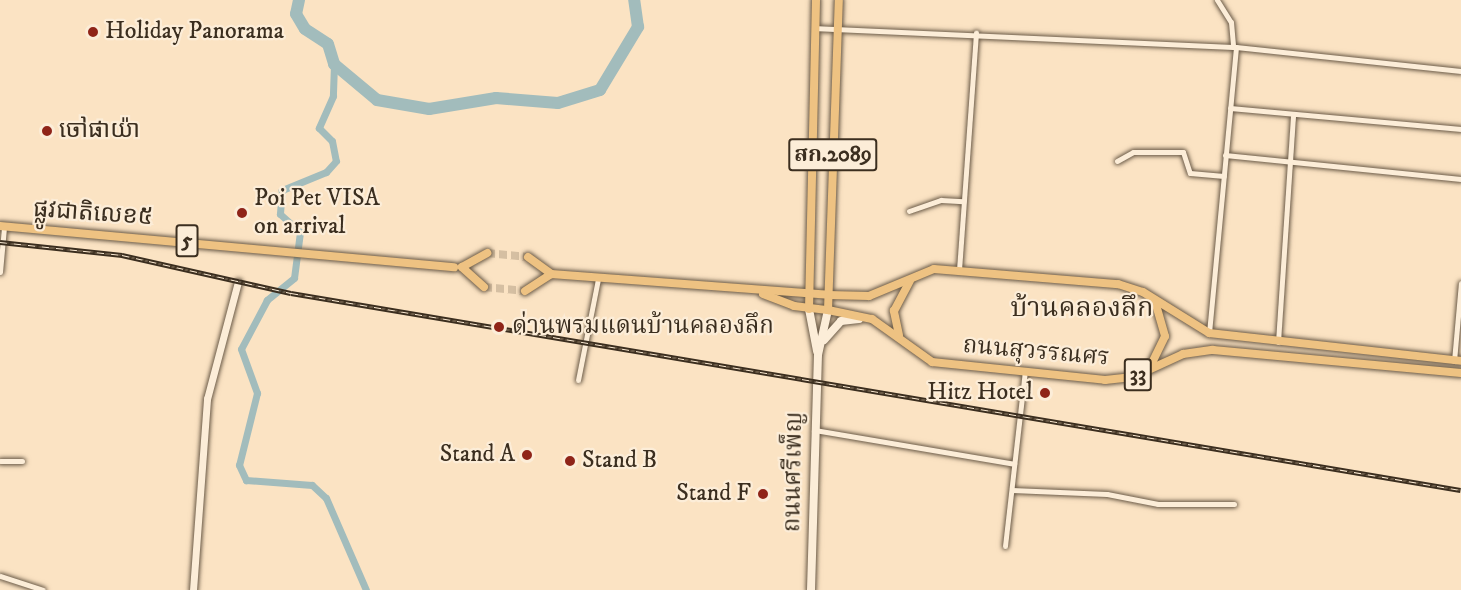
<!DOCTYPE html>
<meta charset="utf-8">
<style>
body{margin:0}
#map{position:relative;width:1461px;height:590px;overflow:hidden;background:#fbe3c3;font-family:"IM FELL DW Pica","Noto Sans Khmer","Noto Serif Thai",serif}
div>[style]{position:absolute}
[style*='--x']{left:calc(var(--x)*1px);top:calc(var(--y)*1px);width:calc(var(--w)*1px);rotate:calc(var(--a)*1deg)}
.canal>*{height:7px;margin:-3.5px;padding:0 3.5px;transform-origin:3.5px;border-radius:3.5px;background:#a2bcbc}
.river>*{height:12px;margin:-6px;padding:0 6px;transform-origin:6px;border-radius:6px;background:#a2bcbc}
.trunk-tunnel>*{height:8px;margin-top:-4px;transform-origin:0;background:repeating-linear-gradient(90deg,#d5bfa2 0 8px,transparent 0 12px)}
.roads{filter:drop-shadow(0 0 2px #6b5b48) drop-shadow(0 0 2px #6b5b48)}
.minor>*{height:5px;margin:-2.5px;padding:0 2.5px;transform-origin:2.5px;border-radius:2.5px;background:#fcedd8}
.tertiary>*{height:7px;margin:-3.5px;padding:0 3.5px;transform-origin:3.5px;border-radius:3.5px;background:#fcedd8}
.secondary>*{height:8px;margin:-4px;padding:0 4px;transform-origin:4px;border-radius:4px;background:#fcedd8}
.primary>*{height:8px;margin:-4px;padding:0 4px;transform-origin:4px;border-radius:4px;background:#eec282}
.trunk>*{height:8px;margin:-4px;padding:0 4px;transform-origin:4px;border-radius:4px;background:#eec282}
.rail>*{height:4.5px;margin-top:-2.25px;transform-origin:0;background:repeating-linear-gradient(90deg,#fcedd8 0 7px,#3b2e1f 0 14px);box-sizing:border-box;border-block:2px solid #3b2e1f}
.dots>*{width:16px;height:16px;translate:-50% -50%;box-sizing:border-box;border:3px solid #fcedd8;border-radius:50%}
span{translate:-50% -50%;white-space:nowrap;text-align:center;line-height:1.15;-webkit-text-stroke:4.5px #fcedd8;paint-order:stroke}
.shield-label span{padding:2px 4px;background:#fcedd8;border:2px solid;border-radius:4px;-webkit-text-stroke-width:0}
.shield-label{font-size:22px;color:#3b2e1f;font-weight:700}
.poi-label{font-size:24px;color:#3b2e1f}
.left{translate:0 -50%;text-align:left}
.right{translate:-100% -50%;text-align:right}
.street-label{font-size:24px;color:#3b2e1f}
.quarter-label{font-size:27px;color:#3b2e1f}
</style>
<div id="map">
<div class="canal">
<div style="--x:334;--y:64;--w:32;--a:92"></div>
<div style="--x:333;--y:96;--w:35;--a:114"></div>
<div style="--x:319;--y:128;--w:18;--a:45"></div>
<div style="--x:332;--y:141;--w:20;--a:79"></div>
<div style="--x:336;--y:161;--w:15;--a:132"></div>
<div style="--x:326;--y:172;--w:48;--a:157.8"></div>
<div style="--x:282;--y:190;--w:24;--a:95"></div>
<div style="--x:280;--y:214;--w:27;--a:42"></div>
<div style="--x:300;--y:232;--w:46;--a:97.4"></div>
<div style="--x:294;--y:278;--w:35;--a:141"></div>
<div style="--x:267;--y:300;--w:55;--a:118"></div>
<div style="--x:241;--y:349;--w:47;--a:70"></div>
<div style="--x:257;--y:393;--w:74;--a:104"></div>
<div style="--x:239;--y:465;--w:17;--a:65"></div>
<div style="--x:246;--y:480;--w:66;--a:4.3"></div>
<div style="--x:312;--y:485;--w:19;--a:43"></div>
<div style="--x:326;--y:498;--w:100;--a:66.5"></div>
</div>
<div class="river">
<div style="--x:299;--y:0;--w:14;--a:102"></div>
<div style="--x:296;--y:14;--w:17;--a:59"></div>
<div style="--x:305;--y:29;--w:27;--a:33"></div>
<div style="--x:328;--y:44;--w:21;--a:73"></div>
<div style="--x:334;--y:64;--w:56;--a:39.9"></div>
<div style="--x:377;--y:100;--w:53;--a:9.8"></div>
<div style="--x:429;--y:109;--w:68;--a:-9.3"></div>
<div style="--x:496;--y:98;--w:62;--a:4.6"></div>
<div style="--x:558;--y:103;--w:44;--a:-17.2"></div>
<div style="--x:600;--y:90;--w:74;--a:-58.9"></div>
<div style="--x:638;--y:27;--w:27;--a:-98"></div>
</div>
<div class="trunk-tunnel">
<div style="--x:487;--y:253;--w:41;--a:5.6"></div>
<div style="--x:484;--y:287;--w:41;--a:5.6"></div>
</div>
<div class="roads">
<div class="minor">
<div style="--x:1217;--y:0;--w:26;--a:58"></div>
<div style="--x:1231;--y:22;--w:25;--a:85"></div>
<div style="--x:815;--y:28;--w:421;--a:2.6"></div>
<div style="--x:1236;--y:47;--w:226;--a:6.1"></div>
<div style="--x:1230;--y:108;--w:232;--a:5.2"></div>
<div style="--x:1225;--y:155;--w:237;--a:5.8"></div>
<div style="--x:1117;--y:161;--w:18;--a:-29"></div>
<div style="--x:1133;--y:152;--w:50;--a:0"></div>
<div style="--x:1183;--y:152;--w:22;--a:72"></div>
<div style="--x:1190;--y:173;--w:34;--a:5"></div>
<div style="--x:909;--y:211;--w:34;--a:-19"></div>
<div style="--x:941;--y:200;--w:22;--a:3"></div>
<div style="--x:959;--y:270;--w:238;--a:-85.9"></div>
<div style="--x:0;--y:272;--w:45;--a:-84.9"></div>
<div style="--x:1209;--y:333;--w:287;--a:-84.6"></div>
<div style="--x:1278;--y:342;--w:228;--a:-86.2"></div>
<div style="--x:1454;--y:361;--w:78;--a:-84.9"></div>
<div style="--x:578;--y:380;--w:103;--a:-78.8"></div>
<div style="--x:814;--y:430;--w:203;--a:9.6"></div>
<div style="--x:0;--y:461;--w:22;--a:0"></div>
<div style="--x:1012;--y:490;--w:95;--a:2.4"></div>
<div style="--x:1107;--y:494;--w:52;--a:11.1"></div>
<div style="--x:1158;--y:504;--w:76;--a:0"></div>
<div style="--x:1005;--y:546;--w:176;--a:-83.5"></div>
<div style="--x:0;--y:576;--w:45;--a:18"></div>
</div>
<div class="tertiary">
<div style="--x:193;--y:590;--w:192;--a:-85.8"></div>
<div style="--x:207;--y:399;--w:121;--a:-75.2"></div>
</div>
<div class="secondary">
<div style="--x:809;--y:309;--w:43;--a:79.2"></div>
<div style="--x:824;--y:340;--w:25;--a:-48"></div>
<div style="--x:841;--y:321;--w:18;--a:-6"></div>
<div style="--x:811;--y:590;--w:235;--a:-88.3"></div>
<div style="--x:818;--y:355;--w:46;--a:-77.5"></div>
</div>
<div class="primary">
<div style="--x:828;--y:295;--w:41;--a:1.4"></div>
<div style="--x:869;--y:296;--w:70;--a:-22.6"></div>
<div style="--x:934;--y:269;--w:185;--a:4.7"></div>
<div style="--x:1118;--y:284;--w:26;--a:18"></div>
<div style="--x:1143;--y:292;--w:78;--a:31.8"></div>
<div style="--x:1209;--y:333;--w:254;--a:6.3"></div>
<div style="--x:828;--y:310;--w:45;--a:11.6"></div>
<div style="--x:872;--y:319;--w:74;--a:35.6"></div>
<div style="--x:932;--y:362;--w:174;--a:5.9"></div>
<div style="--x:1105;--y:380;--w:28;--a:-6"></div>
<div style="--x:1133;--y:377;--w:55;--a:-24.7"></div>
<div style="--x:1183;--y:354;--w:30;--a:-8"></div>
<div style="--x:1213;--y:350;--w:249;--a:5.3"></div>
<div style="--x:899;--y:335;--w:25;--a:-102"></div>
<div style="--x:894;--y:311;--w:34;--a:-62"></div>
<div style="--x:1150;--y:367;--w:34;--a:-64"></div>
<div style="--x:1165;--y:336;--w:33;--a:-106"></div>
</div>
<div class="trunk">
<div style="--x:0;--y:226;--w:456;--a:5.2"></div>
<div style="--x:528;--y:257;--w:29;--a:36"></div>
<div style="--x:551;--y:274;--w:278;--a:4.3"></div>
<div style="--x:484;--y:287;--w:30;--a:-138"></div>
<div style="--x:462;--y:267;--w:29;--a:-29"></div>
<div style="--x:525;--y:291;--w:31;--a:-33"></div>
<div style="--x:763;--y:294;--w:33;--a:21"></div>
<div style="--x:794;--y:306;--w:34;--a:7"></div>
<div style="--x:828;--y:310;--w:310;--a:-88"></div>
<div style="--x:809;--y:309;--w:309;--a:-88.7"></div>
</div>
</div>
<div class="rail">
<div style="--x:0;--y:242;--w:123;--a:6.1"></div>
<div style="--x:122;--y:255;--w:173;--a:12.7"></div>
<div style="--x:291;--y:293;--w:1186;--a:9.56"></div>
</div>
<div class="dots">
<div style="left:93px;top:32px;background:#8f2418"></div>
<div style="left:47px;top:131px;background:#8f2418"></div>
<div style="left:242px;top:213px;background:#8f2418"></div>
<div style="left:499px;top:327px;background:#8f2418"></div>
<div style="left:1045px;top:393px;background:#8f2418"></div>
<div style="left:527px;top:455px;background:#8f2418"></div>
<div style="left:570px;top:461px;background:#8f2418"></div>
<div style="left:763px;top:494px;background:#8f2418"></div>
</div>
<div class="shield-label">
<span style="left:833px;top:155px">สก.2089</span>
<span style="left:187px;top:241px">5</span>
<span style="left:1138px;top:375px">33</span>
</div>
<div class="poi-label">
<span class="left" style="left:105px;top:32px">Holiday Panorama</span>
<span class="left" style="left:59px;top:131px">ចៅផាយ៉ា</span>
<span class="left" style="left:254px;top:213px">Poi Pet VISA<br>on arrival</span>
<span class="left" style="left:512px;top:327px">ด่านพรมแดนบ้านคลองลึก</span>
<span class="right" style="left:1033px;top:393px">Hitz Hotel</span>
<span class="right" style="left:515px;top:455px">Stand A</span>
<span class="left" style="left:582px;top:461px">Stand B</span>
<span class="right" style="left:751px;top:494px">Stand F</span>
</div>
<div class="street-label">
<span style="left:93px;top:214px;rotate:4deg">ផ្លូវជាតិលេខ៥</span>
<span style="left:1036px;top:352px;rotate:5deg">ถนนสุวรรณศร</span>
<span style="left:794px;top:472px;rotate:-89deg">ถนนศรีเพ็ญ</span>
</div>
<div class="quarter-label">
<span style="left:1082px;top:309px">บ้านคลองลึก</span>
</div>
</div>
